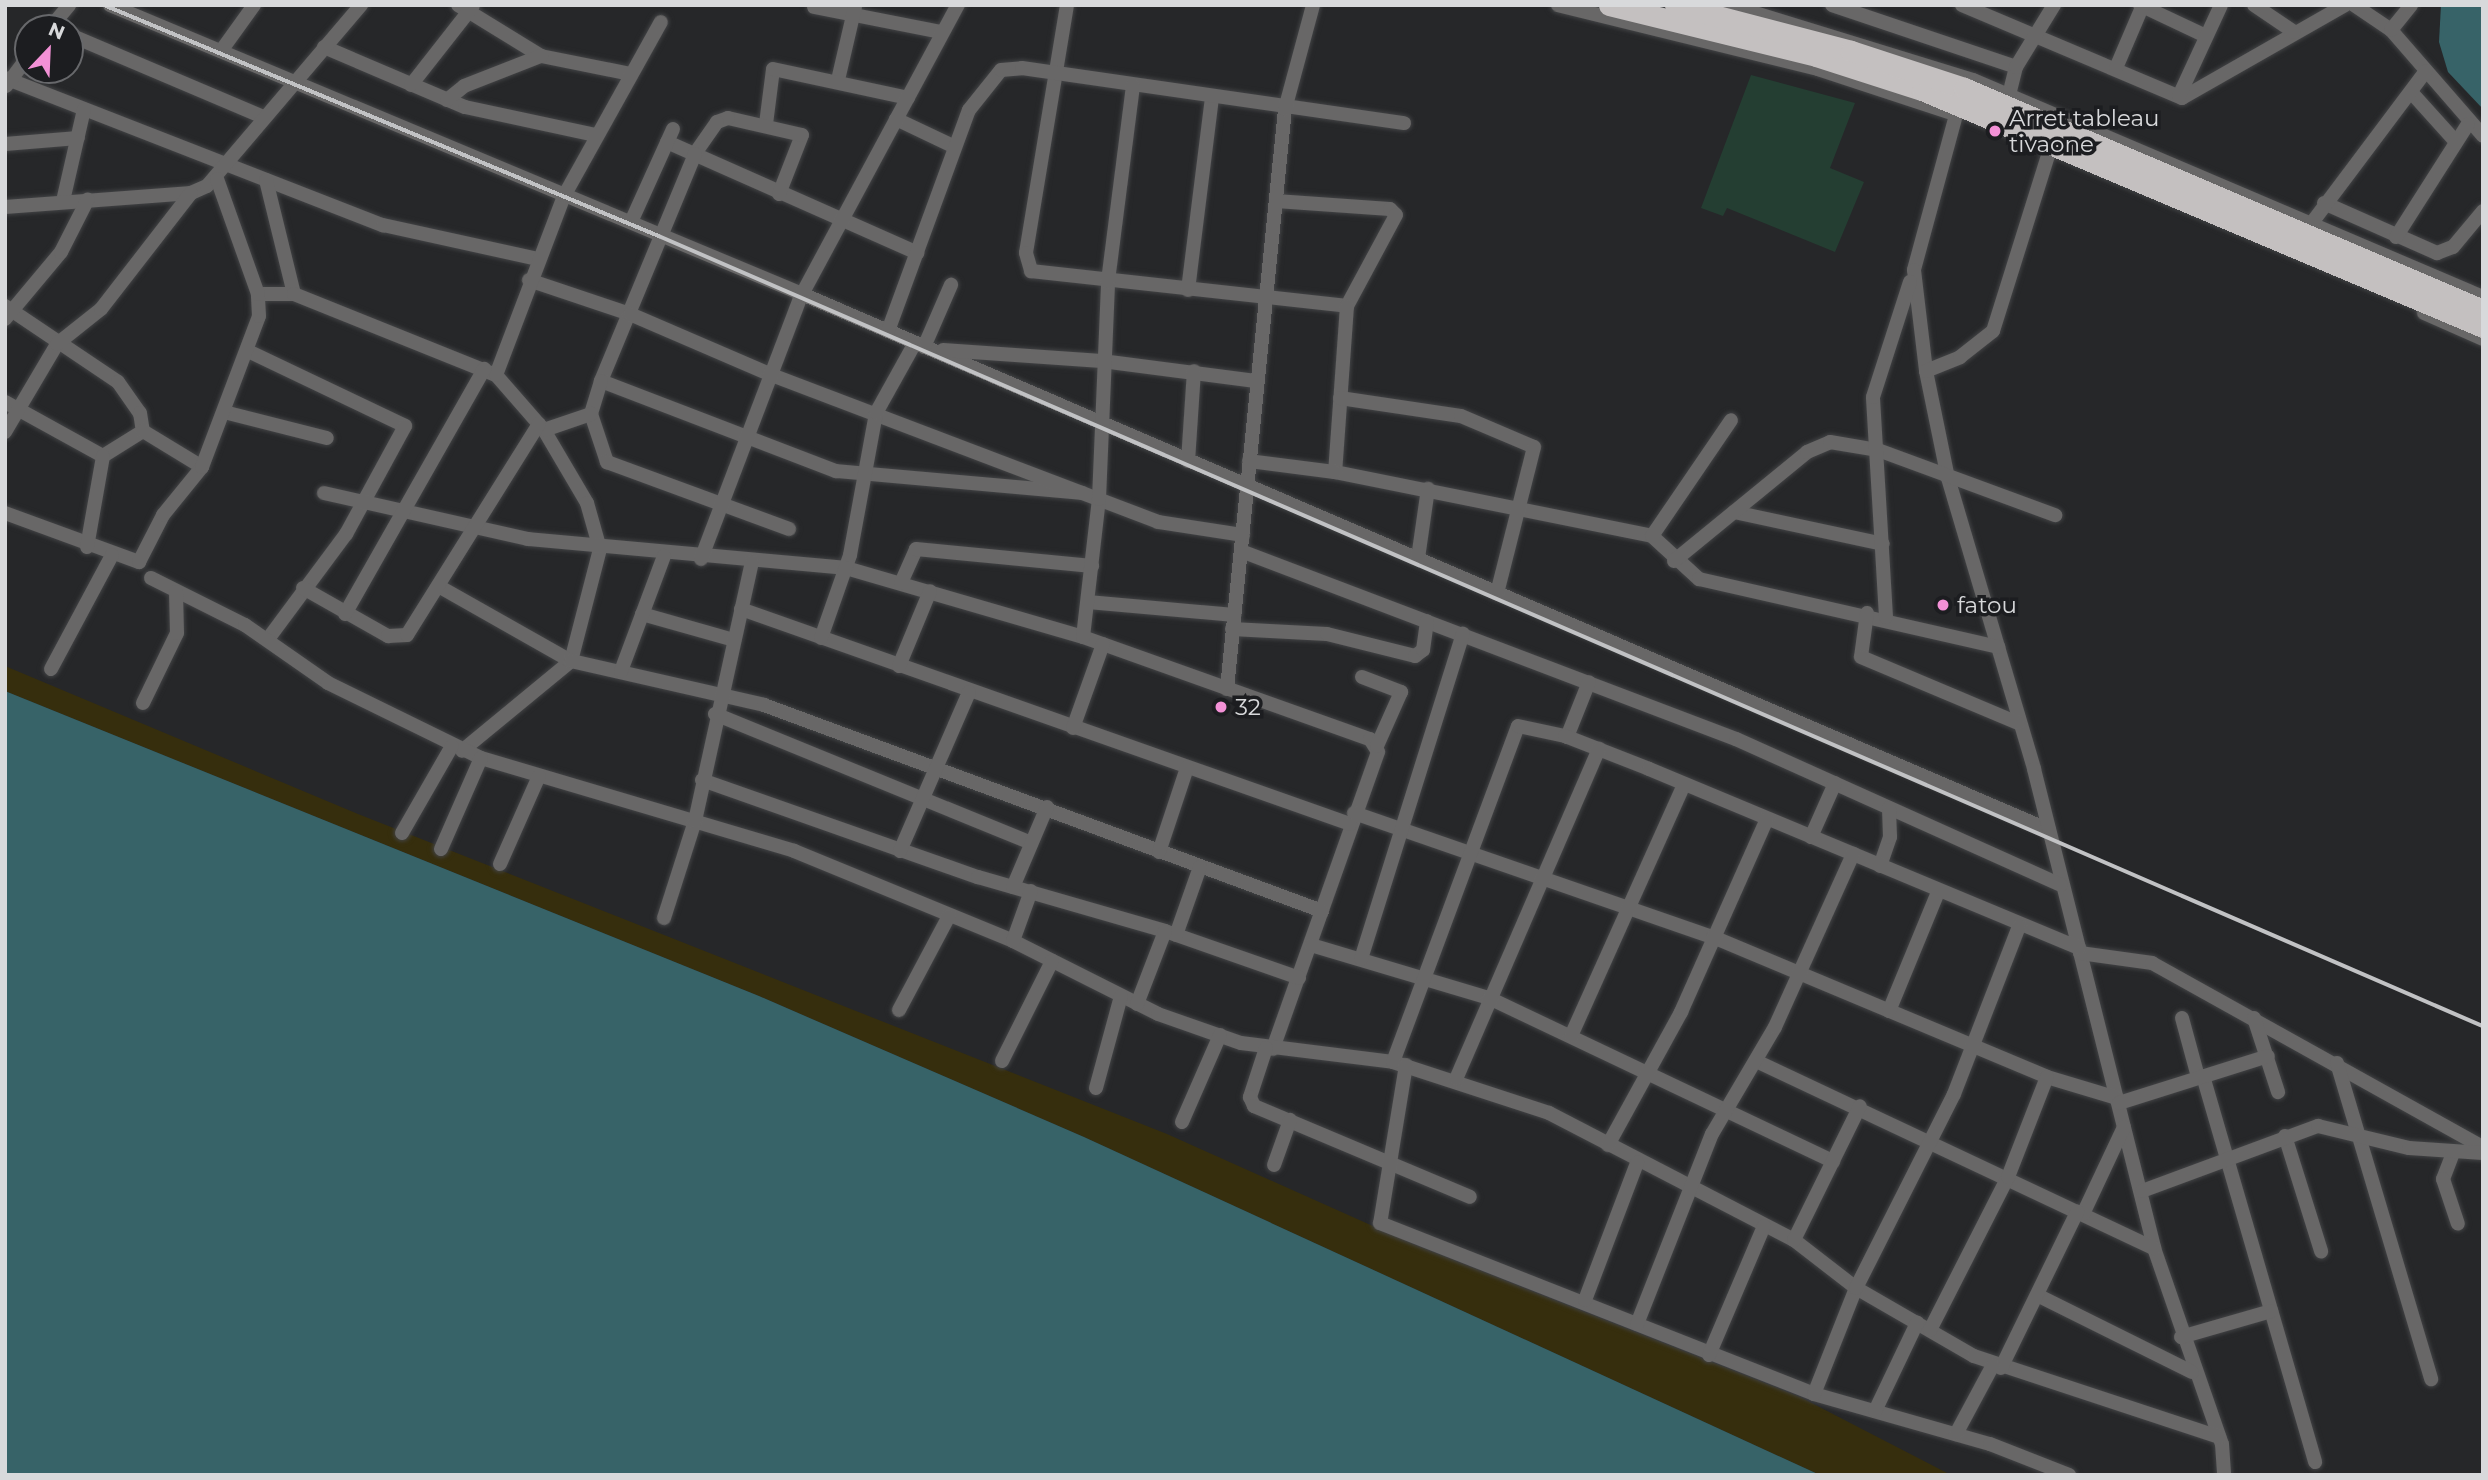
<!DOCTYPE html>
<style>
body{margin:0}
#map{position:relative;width:2488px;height:1480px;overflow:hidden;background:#262729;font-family:Montserrat,sans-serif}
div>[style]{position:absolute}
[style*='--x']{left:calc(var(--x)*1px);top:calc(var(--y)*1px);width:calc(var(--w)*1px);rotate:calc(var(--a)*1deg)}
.green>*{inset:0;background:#243e32}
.sand>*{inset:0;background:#362e0d}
.water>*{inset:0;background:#376368}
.roads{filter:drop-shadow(0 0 2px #424345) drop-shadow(0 0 2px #424345)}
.minor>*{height:14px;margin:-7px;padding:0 7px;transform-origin:7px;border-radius:7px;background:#686767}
.highway>*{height:21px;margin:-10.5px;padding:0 10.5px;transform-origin:10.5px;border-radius:10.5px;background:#c4c0c0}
.rail>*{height:3.5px;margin:-1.75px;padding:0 1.75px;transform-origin:1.75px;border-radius:1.75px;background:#c1c2c4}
.dots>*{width:19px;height:19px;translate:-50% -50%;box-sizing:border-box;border:4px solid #1c1d20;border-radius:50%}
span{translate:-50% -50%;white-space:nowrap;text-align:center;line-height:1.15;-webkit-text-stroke:7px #1c1d20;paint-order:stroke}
.poi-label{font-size:23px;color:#d8d9db}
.left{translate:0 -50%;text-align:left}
.frame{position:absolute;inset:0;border:7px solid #d8d9db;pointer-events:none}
.north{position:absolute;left:14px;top:14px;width:70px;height:70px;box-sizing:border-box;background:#1c1d20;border:2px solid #67686b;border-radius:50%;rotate:23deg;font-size:19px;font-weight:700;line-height:28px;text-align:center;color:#d8d9db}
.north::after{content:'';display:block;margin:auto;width:24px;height:32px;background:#f391d6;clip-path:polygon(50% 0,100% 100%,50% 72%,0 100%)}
</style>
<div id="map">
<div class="green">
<div style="clip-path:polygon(1751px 75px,1855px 103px,1830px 168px,1864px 182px,1835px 252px,1727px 208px,1723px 216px,1701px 208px)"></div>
</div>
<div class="sand">
<div style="clip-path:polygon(5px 666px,358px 814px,1167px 1134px,1413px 1244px,1800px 1397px,1951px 1475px,1820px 1475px,1084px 1137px,759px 996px,5px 691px)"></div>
</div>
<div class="water">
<div style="clip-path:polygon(2441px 5px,2483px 5px,2483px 109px,2448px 72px,2439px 42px)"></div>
<div style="clip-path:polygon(5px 691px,759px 996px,1084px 1137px,1820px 1475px,5px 1475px)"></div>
</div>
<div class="roads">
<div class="minor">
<div style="--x:110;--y:5;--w:750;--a:22.67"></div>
<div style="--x:802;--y:294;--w:1357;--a:23.26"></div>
<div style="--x:458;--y:5;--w:97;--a:31.6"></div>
<div style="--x:541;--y:56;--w:92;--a:11.3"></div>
<div style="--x:1067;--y:5;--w:251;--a:99.4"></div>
<div style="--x:1026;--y:253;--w:19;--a:74"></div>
<div style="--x:1031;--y:271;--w:318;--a:6.3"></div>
<div style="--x:1558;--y:5;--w:268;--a:13.8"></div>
<div style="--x:1818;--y:69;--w:144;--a:18.2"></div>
<div style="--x:1729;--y:5;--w:255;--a:17.1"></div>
<div style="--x:1973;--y:80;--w:554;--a:23.05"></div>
<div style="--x:1832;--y:5;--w:194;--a:18.6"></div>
<div style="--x:1962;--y:5;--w:239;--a:22.9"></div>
<div style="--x:2182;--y:98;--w:188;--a:-29.7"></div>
<div style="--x:2140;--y:5;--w:73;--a:25.2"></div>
<div style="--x:2254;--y:5;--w:48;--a:34"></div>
<div style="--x:2354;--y:5;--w:45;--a:34"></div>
<div style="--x:2391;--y:30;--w:140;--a:49"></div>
<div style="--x:814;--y:7;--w:130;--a:11.1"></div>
<div style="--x:50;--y:28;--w:30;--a:-50"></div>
<div style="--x:2391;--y:30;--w:32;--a:-51"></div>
<div style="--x:70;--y:35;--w:210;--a:23"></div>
<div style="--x:324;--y:47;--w:153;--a:23.1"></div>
<div style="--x:465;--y:107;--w:134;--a:12.1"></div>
<div style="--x:221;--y:51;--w:57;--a:-54.3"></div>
<div style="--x:2116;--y:68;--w:69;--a:-66.8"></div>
<div style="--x:5;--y:78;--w:406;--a:21.3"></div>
<div style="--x:383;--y:225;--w:158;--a:12.4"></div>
<div style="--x:838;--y:80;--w:75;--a:-76.9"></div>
<div style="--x:411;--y:85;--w:100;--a:-51.9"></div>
<div style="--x:6;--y:86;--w:36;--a:-53"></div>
<div style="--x:2411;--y:92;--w:67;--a:48"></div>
<div style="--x:2009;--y:95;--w:29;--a:-76"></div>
<div style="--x:2016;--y:67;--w:73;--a:-58.5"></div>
<div style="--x:2179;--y:96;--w:100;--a:-65.2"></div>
<div style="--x:447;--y:100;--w:22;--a:-39"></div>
<div style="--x:464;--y:86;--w:83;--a:-21.3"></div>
<div style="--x:1959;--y:104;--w:172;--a:105.2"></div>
<div style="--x:1914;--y:270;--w:102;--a:83.2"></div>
<div style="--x:1926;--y:371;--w:109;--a:78.4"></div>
<div style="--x:1948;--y:478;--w:303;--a:73.5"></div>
<div style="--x:2034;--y:769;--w:494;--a:75.9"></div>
<div style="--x:2154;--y:1248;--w:207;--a:70.9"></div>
<div style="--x:2222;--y:1444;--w:31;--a:86"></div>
<div style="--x:896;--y:119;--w:65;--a:25.4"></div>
<div style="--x:766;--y:124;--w:55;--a:-82.7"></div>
<div style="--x:773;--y:69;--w:138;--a:12.1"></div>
<div style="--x:667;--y:142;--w:274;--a:23.9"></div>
<div style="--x:5;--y:144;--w:73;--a:-4.7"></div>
<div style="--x:266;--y:180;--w:117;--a:76.2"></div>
<div style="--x:779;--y:194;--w:63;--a:-68.7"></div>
<div style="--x:802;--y:135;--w:76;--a:-167.1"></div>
<div style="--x:728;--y:118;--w:12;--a:160"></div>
<div style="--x:717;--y:122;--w:39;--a:125"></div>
<div style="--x:695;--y:154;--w:246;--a:112.5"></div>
<div style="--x:601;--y:381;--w:252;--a:21"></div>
<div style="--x:836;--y:471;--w:247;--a:5.1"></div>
<div style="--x:63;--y:201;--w:94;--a:-77.1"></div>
<div style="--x:1276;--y:201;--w:114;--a:4"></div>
<div style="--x:1390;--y:209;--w:8;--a:45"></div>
<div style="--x:1396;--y:215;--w:103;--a:118.3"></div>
<div style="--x:1347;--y:306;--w:166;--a:94.1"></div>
<div style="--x:1335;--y:472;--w:323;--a:11.4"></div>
<div style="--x:1652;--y:536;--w:64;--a:42.5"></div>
<div style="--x:1699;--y:579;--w:307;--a:12.8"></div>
<div style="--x:2324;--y:203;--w:124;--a:23.9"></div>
<div style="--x:2437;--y:253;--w:17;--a:-21"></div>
<div style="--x:2453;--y:247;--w:47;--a:-50.2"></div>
<div style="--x:5;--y:207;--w:187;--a:-4.3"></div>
<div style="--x:191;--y:193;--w:17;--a:-24"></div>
<div style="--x:207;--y:186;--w:238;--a:-49.6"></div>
<div style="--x:631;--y:222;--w:102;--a:-65.7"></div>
<div style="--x:2311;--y:224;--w:191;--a:-53.1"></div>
<div style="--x:2396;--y:237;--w:134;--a:-57.5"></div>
<div style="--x:529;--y:280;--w:107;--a:18.6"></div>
<div style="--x:630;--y:314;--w:151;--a:23.3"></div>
<div style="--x:769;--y:374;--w:416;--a:20.8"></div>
<div style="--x:1158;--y:522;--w:86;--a:8.7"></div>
<div style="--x:1188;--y:290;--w:193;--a:-82.9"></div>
<div style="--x:258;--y:294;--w:36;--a:0"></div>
<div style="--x:294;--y:294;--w:218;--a:21.9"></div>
<div style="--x:496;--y:375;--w:73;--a:48.9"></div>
<div style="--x:544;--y:430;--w:85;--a:59.5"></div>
<div style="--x:587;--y:503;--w:48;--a:74.2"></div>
<div style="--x:600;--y:549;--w:116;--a:104.5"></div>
<div style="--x:571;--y:661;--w:141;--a:140.5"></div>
<div style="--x:5;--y:306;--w:136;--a:33.9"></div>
<div style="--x:118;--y:382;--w:38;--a:55"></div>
<div style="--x:140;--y:413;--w:18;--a:81"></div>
<div style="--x:2424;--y:313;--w:64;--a:23.8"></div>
<div style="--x:5;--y:319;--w:87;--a:-50.1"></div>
<div style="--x:61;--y:252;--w:59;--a:-63"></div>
<div style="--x:888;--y:331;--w:235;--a:-69.9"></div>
<div style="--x:969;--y:110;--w:51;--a:-51.3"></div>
<div style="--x:1001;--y:70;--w:21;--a:-5"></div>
<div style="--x:1022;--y:68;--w:386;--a:8.2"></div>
<div style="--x:924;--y:347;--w:68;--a:-66.5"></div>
<div style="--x:943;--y:350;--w:159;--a:4"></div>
<div style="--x:1102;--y:361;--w:155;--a:7.4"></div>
<div style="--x:248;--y:351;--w:174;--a:25.5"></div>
<div style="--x:405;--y:426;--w:123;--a:118.6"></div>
<div style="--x:346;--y:534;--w:131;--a:126.6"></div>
<div style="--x:1926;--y:371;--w:37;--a:-22"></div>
<div style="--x:1960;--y:357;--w:42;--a:-38.2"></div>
<div style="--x:1993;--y:331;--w:188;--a:-72.6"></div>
<div style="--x:496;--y:375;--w:191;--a:-69.2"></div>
<div style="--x:564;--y:196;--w:199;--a:-60.9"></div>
<div style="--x:601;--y:381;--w:34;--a:107"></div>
<div style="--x:591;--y:414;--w:51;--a:71.6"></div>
<div style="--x:607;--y:462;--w:194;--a:20.2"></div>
<div style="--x:1340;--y:398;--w:122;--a:8.5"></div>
<div style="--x:1461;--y:416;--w:79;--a:23"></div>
<div style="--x:1534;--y:447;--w:151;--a:104.2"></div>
<div style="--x:5;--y:402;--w:112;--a:28.9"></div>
<div style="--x:103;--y:456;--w:47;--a:-32"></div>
<div style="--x:224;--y:412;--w:106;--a:14.2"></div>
<div style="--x:544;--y:430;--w:50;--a:-18.8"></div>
<div style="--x:143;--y:431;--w:69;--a:31.4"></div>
<div style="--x:5;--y:432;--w:102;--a:-59.4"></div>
<div style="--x:57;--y:344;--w:56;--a:-38.5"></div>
<div style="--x:101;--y:309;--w:147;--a:-52.2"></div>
<div style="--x:1188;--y:461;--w:90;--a:-86.2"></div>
<div style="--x:1249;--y:461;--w:87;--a:7.3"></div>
<div style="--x:324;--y:493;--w:209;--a:12.7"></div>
<div style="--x:528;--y:539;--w:319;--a:5.2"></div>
<div style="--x:846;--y:568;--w:247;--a:16.2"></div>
<div style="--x:1083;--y:637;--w:305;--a:19.6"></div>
<div style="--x:1370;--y:739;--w:15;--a:58"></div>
<div style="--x:1378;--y:752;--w:315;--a:109.5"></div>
<div style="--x:1734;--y:512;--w:152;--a:12.1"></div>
<div style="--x:5;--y:513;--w:143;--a:20.1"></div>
<div style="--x:139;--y:562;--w:53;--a:-62.9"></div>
<div style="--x:163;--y:515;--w:62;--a:-50.9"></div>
<div style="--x:202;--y:467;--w:161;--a:-69.3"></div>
<div style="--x:259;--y:316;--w:22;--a:-93"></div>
<div style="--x:258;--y:294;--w:122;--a:-109.6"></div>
<div style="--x:1652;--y:536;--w:140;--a:-55.7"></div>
<div style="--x:87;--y:547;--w:92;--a:-80"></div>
<div style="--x:1241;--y:551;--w:529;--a:20.8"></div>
<div style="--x:1736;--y:739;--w:356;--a:24.2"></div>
<div style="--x:1418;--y:558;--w:70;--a:-81.8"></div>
<div style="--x:701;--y:559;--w:279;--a:-69.2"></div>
<div style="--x:800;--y:298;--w:333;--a:-61.7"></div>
<div style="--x:1674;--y:561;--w:172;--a:-39.3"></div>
<div style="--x:1807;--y:452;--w:25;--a:-23"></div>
<div style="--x:1830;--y:442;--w:49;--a:9.5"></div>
<div style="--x:1878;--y:450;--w:189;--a:20.2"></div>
<div style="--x:151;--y:578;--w:105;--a:26.6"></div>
<div style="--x:245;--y:625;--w:101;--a:34.9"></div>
<div style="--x:328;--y:683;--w:170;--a:26.1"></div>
<div style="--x:481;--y:758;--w:327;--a:16.5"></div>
<div style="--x:794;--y:851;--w:237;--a:22.3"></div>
<div style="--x:1013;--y:941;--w:162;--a:26.7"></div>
<div style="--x:1158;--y:1014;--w:88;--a:19.3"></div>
<div style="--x:1241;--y:1043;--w:153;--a:7.1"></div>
<div style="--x:1393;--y:1062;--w:164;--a:18.1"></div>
<div style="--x:1549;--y:1113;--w:276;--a:27.4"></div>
<div style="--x:1794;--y:1240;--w:78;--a:37.7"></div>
<div style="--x:1856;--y:1288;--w:136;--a:30"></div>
<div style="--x:1974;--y:1356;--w:258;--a:18.3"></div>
<div style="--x:901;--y:583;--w:37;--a:-66"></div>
<div style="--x:916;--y:549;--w:177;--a:5.5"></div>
<div style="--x:440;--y:587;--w:150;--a:29.5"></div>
<div style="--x:571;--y:661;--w:198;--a:12.8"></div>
<div style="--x:764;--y:705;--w:595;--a:20.26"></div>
<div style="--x:303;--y:588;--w:98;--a:29.5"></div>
<div style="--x:388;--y:636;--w:19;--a:-3"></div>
<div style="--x:407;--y:635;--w:249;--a:-58"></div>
<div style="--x:1088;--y:602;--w:147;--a:5.1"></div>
<div style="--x:741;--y:609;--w:646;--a:19.44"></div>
<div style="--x:1867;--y:613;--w:44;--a:97.8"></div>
<div style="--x:1861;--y:657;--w:170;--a:22.8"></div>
<div style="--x:345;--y:614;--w:282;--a:-60.4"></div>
<div style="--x:642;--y:614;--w:96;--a:15.8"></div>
<div style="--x:1886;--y:617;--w:220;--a:-93.4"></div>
<div style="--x:1873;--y:397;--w:121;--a:-72.2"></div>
<div style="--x:1232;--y:629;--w:95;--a:3"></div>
<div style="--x:1327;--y:634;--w:91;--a:14"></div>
<div style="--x:1415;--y:656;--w:10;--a:-37"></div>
<div style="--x:1423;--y:650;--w:29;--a:-82"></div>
<div style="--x:1083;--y:637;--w:139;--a:-83.4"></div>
<div style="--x:1099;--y:499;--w:218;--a:-87.6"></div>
<div style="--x:1108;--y:281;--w:197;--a:-82.7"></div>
<div style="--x:821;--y:638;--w:88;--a:-70.7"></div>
<div style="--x:850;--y:555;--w:144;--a:-79.6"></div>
<div style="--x:876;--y:413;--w:80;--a:-60.9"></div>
<div style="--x:899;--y:666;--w:81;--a:-67.5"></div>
<div style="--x:51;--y:669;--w:129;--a:-61.8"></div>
<div style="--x:621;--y:671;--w:123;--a:-69.5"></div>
<div style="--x:1362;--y:677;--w:42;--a:21"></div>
<div style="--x:1401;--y:692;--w:59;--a:114"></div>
<div style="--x:1227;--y:689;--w:583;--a:-84.29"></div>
<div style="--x:1285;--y:109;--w:108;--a:-74.9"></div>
<div style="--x:143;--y:703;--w:78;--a:-64.1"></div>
<div style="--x:177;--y:633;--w:41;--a:-91.4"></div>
<div style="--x:715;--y:714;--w:341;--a:22.2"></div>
<div style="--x:1073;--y:728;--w:89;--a:-70.3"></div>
<div style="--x:1567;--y:737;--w:59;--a:-68.2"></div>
<div style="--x:702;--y:780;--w:293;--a:19.4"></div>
<div style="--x:978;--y:877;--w:195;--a:16.1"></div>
<div style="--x:1165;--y:931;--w:142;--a:19.3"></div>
<div style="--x:1354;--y:813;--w:380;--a:19.1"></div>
<div style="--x:1713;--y:937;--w:362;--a:22.7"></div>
<div style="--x:2047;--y:1077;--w:73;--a:16.7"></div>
<div style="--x:402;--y:833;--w:100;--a:-60.1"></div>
<div style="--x:1811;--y:837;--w:59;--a:-66"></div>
<div style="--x:441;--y:849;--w:99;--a:-66.3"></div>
<div style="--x:900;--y:851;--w:173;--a:-66.5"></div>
<div style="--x:1159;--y:852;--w:89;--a:-71.6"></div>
<div style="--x:500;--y:864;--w:96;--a:-66.1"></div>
<div style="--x:1880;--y:866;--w:31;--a:-71"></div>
<div style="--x:1890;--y:837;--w:29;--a:-92"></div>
<div style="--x:1013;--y:887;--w:87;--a:-67"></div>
<div style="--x:664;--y:918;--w:102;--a:-72.3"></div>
<div style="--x:695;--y:821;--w:265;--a:-77.6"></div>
<div style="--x:1176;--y:935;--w:72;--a:-70.6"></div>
<div style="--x:1013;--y:941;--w:53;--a:-70.2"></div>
<div style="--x:1311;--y:945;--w:186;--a:16.6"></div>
<div style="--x:1489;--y:998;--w:381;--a:25.4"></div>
<div style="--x:2080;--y:953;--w:73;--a:7.9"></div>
<div style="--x:2152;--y:963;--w:379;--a:29.1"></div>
<div style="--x:1361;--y:959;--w:341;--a:-72.6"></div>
<div style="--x:1137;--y:1004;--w:78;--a:-69"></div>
<div style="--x:899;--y:1010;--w:106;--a:-62"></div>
<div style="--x:1889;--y:1011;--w:129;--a:-67.6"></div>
<div style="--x:2182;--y:1018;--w:61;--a:74.8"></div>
<div style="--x:2254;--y:1018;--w:78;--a:72"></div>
<div style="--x:1571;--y:1036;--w:276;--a:-65.8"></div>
<div style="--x:1266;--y:1048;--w:52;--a:108.1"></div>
<div style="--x:1250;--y:1097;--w:10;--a:66"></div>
<div style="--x:1254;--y:1106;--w:234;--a:22.8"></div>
<div style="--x:1002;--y:1061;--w:112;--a:-63.4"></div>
<div style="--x:1756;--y:1061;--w:440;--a:25.2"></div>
<div style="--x:1393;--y:1062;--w:358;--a:-69.6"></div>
<div style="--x:1518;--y:726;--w:48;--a:12"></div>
<div style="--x:1565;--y:736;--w:90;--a:21.4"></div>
<div style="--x:1649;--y:769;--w:466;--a:22.6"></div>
<div style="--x:2337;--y:1063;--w:330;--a:73.4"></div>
<div style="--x:1406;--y:1065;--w:160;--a:99.3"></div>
<div style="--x:1380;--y:1223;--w:466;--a:21.5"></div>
<div style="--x:1814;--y:1394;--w:183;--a:15.9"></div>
<div style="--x:1990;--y:1444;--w:85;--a:21.4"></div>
<div style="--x:2203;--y:1076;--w:402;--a:73.8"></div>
<div style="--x:1456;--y:1079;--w:360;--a:-66.6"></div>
<div style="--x:1096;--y:1088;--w:95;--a:-74.8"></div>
<div style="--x:2119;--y:1103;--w:156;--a:-17.5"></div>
<div style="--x:1182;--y:1122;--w:95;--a:-66.4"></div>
<div style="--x:2285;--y:1136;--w:121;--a:72.6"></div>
<div style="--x:1608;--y:1145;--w:152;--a:-61.2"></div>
<div style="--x:1681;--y:1012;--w:211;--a:-66"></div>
<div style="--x:2453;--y:1153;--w:28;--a:111"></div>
<div style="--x:2443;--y:1179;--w:47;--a:71.6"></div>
<div style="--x:1274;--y:1165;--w:48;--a:-70.4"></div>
<div style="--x:2142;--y:1191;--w:188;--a:-20.3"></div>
<div style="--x:2318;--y:1126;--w:94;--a:13.6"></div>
<div style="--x:2409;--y:1148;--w:74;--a:3.9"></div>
<div style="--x:2083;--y:1214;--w:96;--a:-64.8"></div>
<div style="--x:1794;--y:1240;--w:149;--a:-63.8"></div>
<div style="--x:2037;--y:1295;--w:173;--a:26.4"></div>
<div style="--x:1585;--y:1300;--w:147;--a:-69.2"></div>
<div style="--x:1637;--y:1324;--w:204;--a:-68.5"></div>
<div style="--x:1712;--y:1134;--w:124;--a:-59.5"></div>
<div style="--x:1775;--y:1027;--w:190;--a:-65.7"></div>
<div style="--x:1930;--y:1330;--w:172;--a:-63"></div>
<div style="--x:2008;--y:1177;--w:107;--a:-68.7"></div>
<div style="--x:2181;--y:1337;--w:94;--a:-16.1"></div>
<div style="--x:1709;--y:1355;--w:140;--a:-66.9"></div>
<div style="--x:2001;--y:1368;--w:174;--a:-64"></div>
<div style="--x:1814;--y:1394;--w:114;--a:-68.4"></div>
<div style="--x:1856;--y:1288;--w:217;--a:-63.2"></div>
<div style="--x:1954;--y:1094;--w:180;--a:-68.8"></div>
<div style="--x:1875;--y:1411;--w:98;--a:-64.5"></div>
<div style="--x:1956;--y:1434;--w:78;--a:-61.8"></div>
</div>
<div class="highway">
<div style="--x:1609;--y:5;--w:213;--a:13.8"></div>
<div style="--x:1816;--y:56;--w:111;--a:17.8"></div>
<div style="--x:1922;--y:90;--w:609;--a:22.9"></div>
<div style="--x:1675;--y:5;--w:182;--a:14.6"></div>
<div style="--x:1851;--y:51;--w:119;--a:18.1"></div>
<div style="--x:1964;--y:88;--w:564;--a:23.16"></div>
</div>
</div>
<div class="rail">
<div style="--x:104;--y:5;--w:601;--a:22.6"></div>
<div style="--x:659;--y:236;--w:1988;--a:23.42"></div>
</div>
<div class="dots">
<div style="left:1995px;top:131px;background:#f391d6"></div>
<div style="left:1943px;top:605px;background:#f391d6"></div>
<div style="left:1221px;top:707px;background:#f391d6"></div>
</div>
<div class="poi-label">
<span class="left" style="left:2009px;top:131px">Arret tableau<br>tivaone</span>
<span class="left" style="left:1957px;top:605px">fatou</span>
<span class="left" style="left:1235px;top:707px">32</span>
</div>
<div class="frame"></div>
<div class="north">N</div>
</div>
